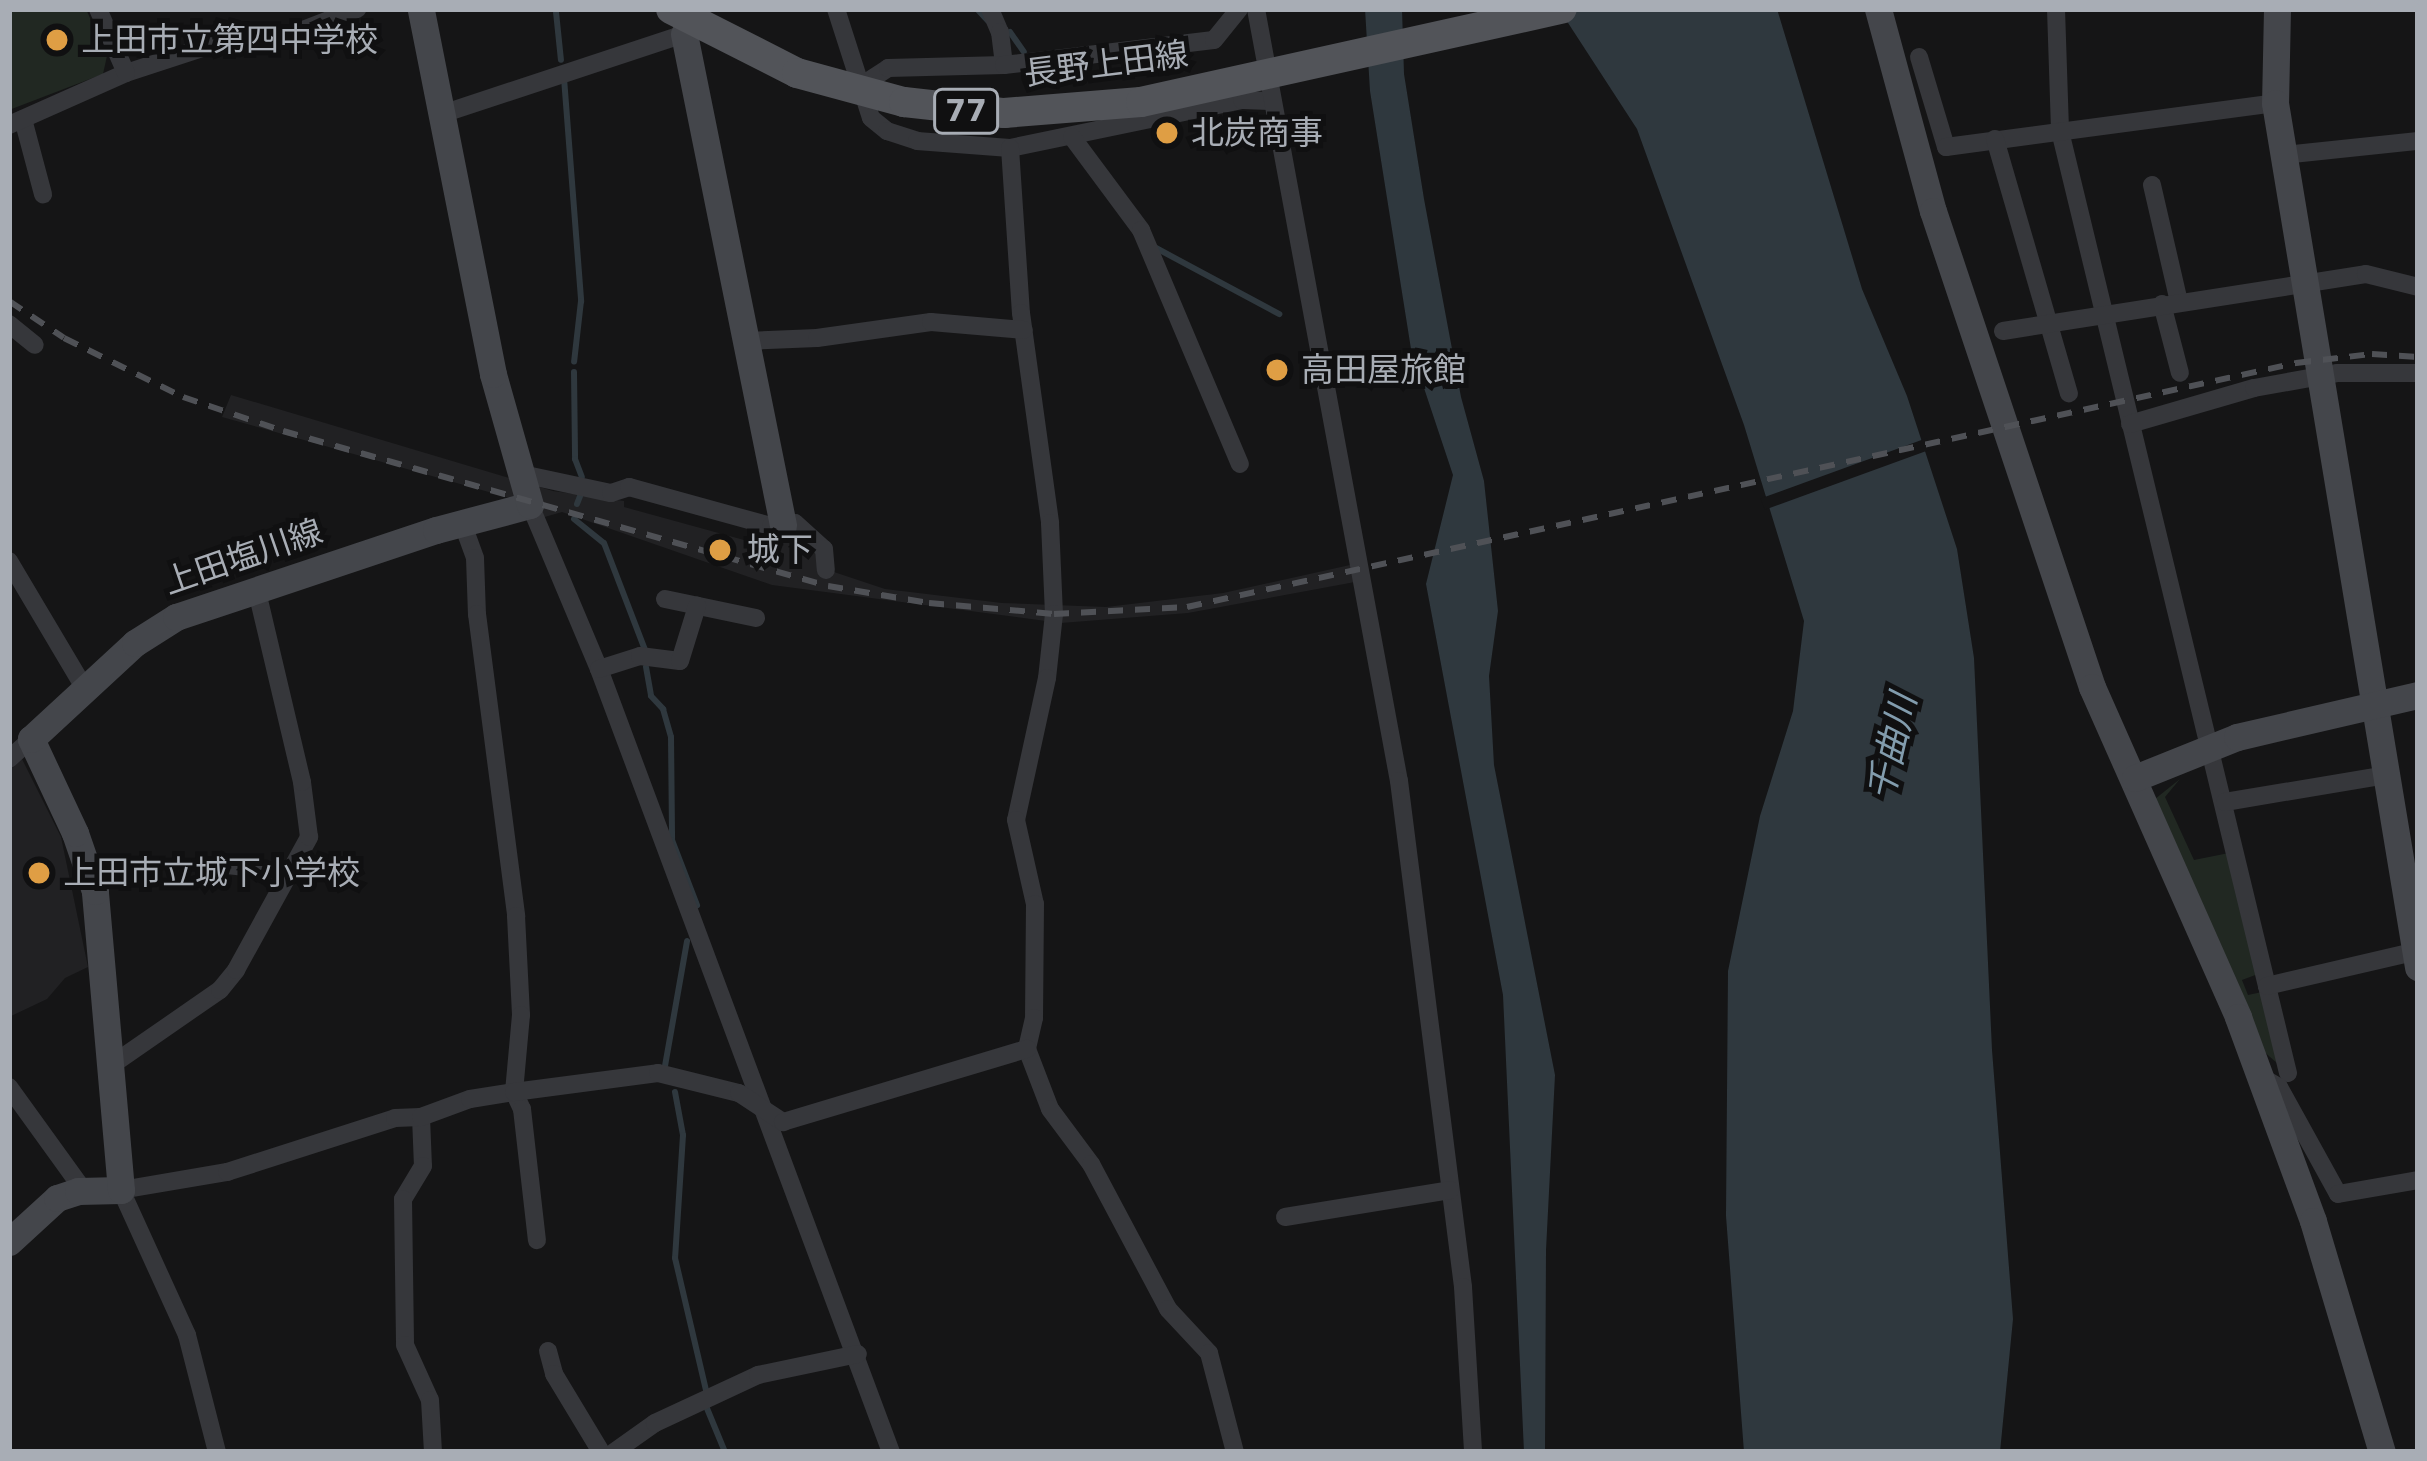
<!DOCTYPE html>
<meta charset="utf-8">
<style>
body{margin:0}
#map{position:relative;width:2427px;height:1461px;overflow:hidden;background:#151516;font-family:"DejaVu Sans","Noto Sans JP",sans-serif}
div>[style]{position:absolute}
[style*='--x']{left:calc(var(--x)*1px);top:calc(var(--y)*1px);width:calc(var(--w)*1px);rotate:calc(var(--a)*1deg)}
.built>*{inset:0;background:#212123}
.green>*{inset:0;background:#212822}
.water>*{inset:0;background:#2f383e}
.pier>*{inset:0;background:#151516;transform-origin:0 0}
.stream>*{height:6px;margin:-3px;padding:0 3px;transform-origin:3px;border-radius:3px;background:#2f383e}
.street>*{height:18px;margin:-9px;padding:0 9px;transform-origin:9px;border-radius:9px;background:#36373b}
.secondary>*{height:27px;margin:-13.5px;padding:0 13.5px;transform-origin:13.5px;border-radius:13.5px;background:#44464b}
.primary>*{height:30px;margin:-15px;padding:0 15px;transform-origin:15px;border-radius:15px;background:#525459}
.rail>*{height:6px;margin-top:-3px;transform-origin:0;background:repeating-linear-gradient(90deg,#4f5156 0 15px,transparent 0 27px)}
.dots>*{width:33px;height:33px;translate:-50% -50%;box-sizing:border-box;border:6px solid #101011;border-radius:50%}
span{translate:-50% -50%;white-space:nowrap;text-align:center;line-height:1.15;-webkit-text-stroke:10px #101011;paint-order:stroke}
.shield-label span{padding:3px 9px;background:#101011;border:3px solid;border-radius:9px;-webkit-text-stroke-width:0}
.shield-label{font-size:30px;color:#a8adb5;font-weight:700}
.poi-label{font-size:33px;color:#a8adb5}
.left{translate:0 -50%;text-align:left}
.street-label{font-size:33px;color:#a8adb5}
.water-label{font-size:36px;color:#829cad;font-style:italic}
.frame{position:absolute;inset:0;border:12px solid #a8adb5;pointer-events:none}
</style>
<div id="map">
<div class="built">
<div style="clip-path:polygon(231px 395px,553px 491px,624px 501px,624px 507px,777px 549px,781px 536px,797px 528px,822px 550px,825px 569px,885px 589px,1002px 603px,1106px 607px,1223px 593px,1350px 565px,1355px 582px,1188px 613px,1061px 623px,772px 585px,562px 512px,541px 518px,535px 505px,222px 417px)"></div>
<div style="clip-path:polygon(22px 759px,61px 837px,88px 967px,65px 978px,47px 999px,9px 1017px,9px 771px)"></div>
</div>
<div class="green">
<div style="clip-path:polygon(9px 9px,86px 9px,107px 56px,103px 74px,9px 110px)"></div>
<div style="clip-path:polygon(2180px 779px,2165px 797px,2194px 860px,2229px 853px,2258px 974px,2242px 980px,2248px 995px,2262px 992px,2278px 1064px,2261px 1049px,2155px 799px)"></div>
</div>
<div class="water">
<div style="clip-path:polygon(1365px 9px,1402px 9px,1404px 74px,1424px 199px,1461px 397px,1484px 481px,1498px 611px,1489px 676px,1494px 765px,1555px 1075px,1546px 1250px,1545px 1452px,1524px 1452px,1503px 995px,1426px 584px,1453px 475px,1411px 349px,1370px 91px)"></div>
<div style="clip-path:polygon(1559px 9px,1777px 9px,1862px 289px,1907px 396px,1957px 549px,1974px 658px,1992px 1050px,2013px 1319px,2000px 1452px,1744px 1452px,1726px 1216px,1728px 971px,1760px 816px,1793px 711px,1804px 621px,1744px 425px,1637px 129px)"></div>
</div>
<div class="pier">
<div style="left:1927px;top:438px;width:12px;height:177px;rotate:70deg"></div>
</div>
<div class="stream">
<div style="--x:977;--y:9;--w:16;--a:47"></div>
<div style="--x:556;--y:12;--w:48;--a:84.1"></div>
<div style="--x:1010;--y:32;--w:24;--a:55"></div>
<div style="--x:564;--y:78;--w:224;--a:85.6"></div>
<div style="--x:581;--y:301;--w:61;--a:96.5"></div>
<div style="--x:1156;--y:248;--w:140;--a:28.2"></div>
<div style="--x:574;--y:372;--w:87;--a:89.3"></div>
<div style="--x:575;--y:459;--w:19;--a:69"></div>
<div style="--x:577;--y:504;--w:9;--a:-69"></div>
<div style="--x:574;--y:519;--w:38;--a:39"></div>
<div style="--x:604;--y:543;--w:115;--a:69"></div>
<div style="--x:646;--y:667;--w:29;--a:80"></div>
<div style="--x:651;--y:696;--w:18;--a:47"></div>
<div style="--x:663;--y:709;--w:29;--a:74"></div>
<div style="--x:671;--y:737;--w:103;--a:89.4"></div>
<div style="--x:672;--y:840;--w:70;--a:69"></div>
<div style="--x:665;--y:1066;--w:127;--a:-80"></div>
<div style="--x:675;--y:1092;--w:44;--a:79.5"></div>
<div style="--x:683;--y:1135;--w:123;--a:93.7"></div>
<div style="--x:675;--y:1258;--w:136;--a:76.8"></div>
<div style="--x:706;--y:1406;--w:50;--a:67.6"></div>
</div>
<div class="street">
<div style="--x:836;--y:9;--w:114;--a:72.2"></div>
<div style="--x:871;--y:118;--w:21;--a:39"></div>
<div style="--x:887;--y:131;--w:32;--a:18"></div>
<div style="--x:917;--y:141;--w:93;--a:4.3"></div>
<div style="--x:1010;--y:148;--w:237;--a:-11.7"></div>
<div style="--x:1242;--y:100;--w:28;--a:2"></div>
<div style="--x:990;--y:9;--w:25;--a:67"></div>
<div style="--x:1000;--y:32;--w:33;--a:83"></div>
<div style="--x:1256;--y:9;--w:785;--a:79.51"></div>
<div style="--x:1399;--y:781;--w:510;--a:82.79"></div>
<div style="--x:1463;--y:1287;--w:165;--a:86.5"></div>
<div style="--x:2056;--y:9;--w:122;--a:88.1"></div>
<div style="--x:2060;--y:131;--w:880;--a:76.39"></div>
<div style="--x:1919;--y:57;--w:94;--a:73.3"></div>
<div style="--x:1946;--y:147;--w:332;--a:-7.6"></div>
<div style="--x:126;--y:73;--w:119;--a:-18.1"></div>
<div style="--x:239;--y:36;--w:29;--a:16"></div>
<div style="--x:267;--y:44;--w:97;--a:-21.3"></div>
<div style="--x:859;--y:87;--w:35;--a:-33"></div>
<div style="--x:888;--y:68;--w:116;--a:-1.5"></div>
<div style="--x:1004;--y:65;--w:211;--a:-6.8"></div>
<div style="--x:1214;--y:40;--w:40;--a:-51"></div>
<div style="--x:442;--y:114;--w:255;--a:-18.3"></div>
<div style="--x:684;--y:34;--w:10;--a:-61"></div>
<div style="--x:23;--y:119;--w:78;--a:75.1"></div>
<div style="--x:9;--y:125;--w:128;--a:-24"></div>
<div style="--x:126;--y:73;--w:70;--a:-113.6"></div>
<div style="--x:1072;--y:137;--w:116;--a:53.4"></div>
<div style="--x:1141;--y:230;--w:254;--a:67.1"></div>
<div style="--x:1995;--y:139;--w:265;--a:73.8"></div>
<div style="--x:1010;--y:148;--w:165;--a:86.2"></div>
<div style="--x:1021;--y:313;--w:212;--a:82.1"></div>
<div style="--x:1050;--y:523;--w:91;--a:87.5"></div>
<div style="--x:1054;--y:614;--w:64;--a:96.2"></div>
<div style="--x:1047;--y:678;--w:145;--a:102.3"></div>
<div style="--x:1016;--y:820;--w:86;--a:77.3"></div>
<div style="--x:1035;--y:904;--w:114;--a:90.5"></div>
<div style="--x:1034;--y:1018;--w:32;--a:103"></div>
<div style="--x:1027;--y:1049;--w:64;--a:69"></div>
<div style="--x:1050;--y:1109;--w:69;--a:53.3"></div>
<div style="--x:1091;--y:1164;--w:164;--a:62"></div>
<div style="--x:1168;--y:1309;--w:60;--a:47"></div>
<div style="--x:1209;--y:1353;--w:102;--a:75.3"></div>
<div style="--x:2284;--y:155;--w:135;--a:-6"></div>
<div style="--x:2152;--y:185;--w:120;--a:77"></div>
<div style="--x:2162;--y:304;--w:71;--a:75.4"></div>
<div style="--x:9;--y:324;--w:33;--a:39"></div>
<div style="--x:2003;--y:331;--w:367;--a:-8.9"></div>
<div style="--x:2366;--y:274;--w:54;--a:14"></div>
<div style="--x:747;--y:341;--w:70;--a:-2.5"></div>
<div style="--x:817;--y:338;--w:115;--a:-8"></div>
<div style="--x:931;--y:322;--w:93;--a:4.9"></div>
<div style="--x:2130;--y:424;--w:129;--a:-16.2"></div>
<div style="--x:2254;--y:388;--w:84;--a:-10.2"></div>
<div style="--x:2337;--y:373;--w:81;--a:0"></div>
<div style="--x:522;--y:474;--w:91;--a:12.1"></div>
<div style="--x:611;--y:493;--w:19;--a:-18"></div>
<div style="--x:629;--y:487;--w:147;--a:15.4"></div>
<div style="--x:771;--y:526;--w:24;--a:-7"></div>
<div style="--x:795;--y:523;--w:39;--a:42"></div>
<div style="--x:824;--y:549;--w:21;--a:85"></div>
<div style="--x:530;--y:505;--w:178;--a:67.2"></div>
<div style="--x:599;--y:669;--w:836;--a:69.55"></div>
<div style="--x:462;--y:522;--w:38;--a:70"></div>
<div style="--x:475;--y:558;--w:56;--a:88"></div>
<div style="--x:477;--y:614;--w:305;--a:82.6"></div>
<div style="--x:516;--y:916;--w:99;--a:87.1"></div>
<div style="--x:521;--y:1015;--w:77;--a:95.2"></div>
<div style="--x:514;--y:1092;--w:19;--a:65"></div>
<div style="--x:522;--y:1109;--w:132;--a:83.5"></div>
<div style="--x:9;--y:561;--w:149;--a:59.3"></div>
<div style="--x:665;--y:599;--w:93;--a:11.8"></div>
<div style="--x:599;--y:669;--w:43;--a:-17.6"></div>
<div style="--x:640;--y:656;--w:40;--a:7.1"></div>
<div style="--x:680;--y:661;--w:58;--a:-72.8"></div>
<div style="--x:9;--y:759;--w:30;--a:-42"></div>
<div style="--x:2225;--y:802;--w:163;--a:-9.5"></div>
<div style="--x:227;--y:865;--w:65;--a:6.1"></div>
<div style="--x:113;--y:1064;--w:130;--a:-34.7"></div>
<div style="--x:220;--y:990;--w:26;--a:-51"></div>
<div style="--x:236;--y:970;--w:152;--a:-61.2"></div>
<div style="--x:309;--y:837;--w:55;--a:-97.3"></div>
<div style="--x:302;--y:782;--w:200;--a:-103.3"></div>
<div style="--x:2288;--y:1073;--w:89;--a:-103.6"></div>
<div style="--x:2267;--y:986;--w:155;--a:-13.1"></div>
<div style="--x:2258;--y:1075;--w:24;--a:30"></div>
<div style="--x:2279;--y:1087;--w:122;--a:61.1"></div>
<div style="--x:2338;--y:1194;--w:81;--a:-9.9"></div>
<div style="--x:9;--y:1087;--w:128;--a:54.2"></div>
<div style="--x:421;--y:1117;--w:49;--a:87.7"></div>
<div style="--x:423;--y:1166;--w:39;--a:121"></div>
<div style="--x:403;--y:1199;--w:146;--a:89.2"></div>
<div style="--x:405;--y:1345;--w:60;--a:65.6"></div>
<div style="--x:430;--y:1400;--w:52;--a:86.7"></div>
<div style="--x:1285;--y:1217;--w:167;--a:-9.3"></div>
<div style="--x:548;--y:1351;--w:24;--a:75"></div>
<div style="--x:554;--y:1374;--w:91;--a:58.9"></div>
<div style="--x:217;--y:1452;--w:121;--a:-104.4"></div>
<div style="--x:187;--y:1335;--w:159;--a:-114.5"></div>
<div style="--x:121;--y:1190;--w:108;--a:-9.6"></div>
<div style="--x:227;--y:1172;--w:176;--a:-17.8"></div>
<div style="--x:395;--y:1118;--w:26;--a:-2"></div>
<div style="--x:421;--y:1117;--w:52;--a:-20.2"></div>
<div style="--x:470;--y:1099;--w:45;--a:-9"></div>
<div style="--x:514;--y:1092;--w:145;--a:-7.5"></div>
<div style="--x:658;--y:1073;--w:83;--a:13.9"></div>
<div style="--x:739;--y:1093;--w:53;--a:33.4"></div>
<div style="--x:783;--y:1122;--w:255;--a:-16.7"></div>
<div style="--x:614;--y:1452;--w:50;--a:-35.3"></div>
<div style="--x:655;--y:1423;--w:114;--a:-25"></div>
<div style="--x:758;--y:1375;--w:102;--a:-11.9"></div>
</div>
<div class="secondary">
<div style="--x:1878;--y:9;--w:209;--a:74.8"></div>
<div style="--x:1933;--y:211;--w:502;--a:71.53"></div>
<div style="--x:2092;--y:687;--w:361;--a:66.1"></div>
<div style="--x:2238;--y:1017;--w:217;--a:69.8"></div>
<div style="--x:2313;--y:1221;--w:241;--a:73.4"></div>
<div style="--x:2277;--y:9;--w:94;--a:91.2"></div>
<div style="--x:2275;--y:103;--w:876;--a:80.6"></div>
<div style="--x:684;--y:34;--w:501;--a:78.6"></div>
<div style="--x:2135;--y:778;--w:110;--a:-21.9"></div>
<div style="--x:2237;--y:737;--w:186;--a:-13.1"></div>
<div style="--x:9;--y:1242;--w:65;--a:-42.5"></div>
<div style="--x:57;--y:1198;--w:22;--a:-18"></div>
<div style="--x:78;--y:1191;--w:43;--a:-1.3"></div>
<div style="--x:121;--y:1190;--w:300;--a:-95"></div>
<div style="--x:95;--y:891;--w:61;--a:-109"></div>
<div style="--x:75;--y:833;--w:104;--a:-115.1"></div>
<div style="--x:31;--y:739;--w:142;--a:-42.7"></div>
<div style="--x:135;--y:643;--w:49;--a:-32.4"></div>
<div style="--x:176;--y:617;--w:274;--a:-18.5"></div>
<div style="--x:436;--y:530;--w:97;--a:-14.9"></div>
<div style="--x:530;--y:505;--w:136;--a:-105.8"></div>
<div style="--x:493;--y:374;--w:372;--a:-101.2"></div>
</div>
<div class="primary">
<div style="--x:671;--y:9;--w:141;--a:26.9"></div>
<div style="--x:797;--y:73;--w:111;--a:15.2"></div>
<div style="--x:904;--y:102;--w:101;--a:6.3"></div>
<div style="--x:1004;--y:113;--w:137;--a:-4.6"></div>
<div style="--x:1141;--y:102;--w:431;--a:-12.5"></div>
</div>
<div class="rail">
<div style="--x:9;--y:301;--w:66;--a:33.9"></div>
<div style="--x:64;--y:338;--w:133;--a:26.4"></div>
<div style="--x:183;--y:397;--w:106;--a:18.8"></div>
<div style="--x:283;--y:431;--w:567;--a:15.88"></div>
<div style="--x:828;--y:586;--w:102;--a:9.6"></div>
<div style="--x:929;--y:603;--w:125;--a:5"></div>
<div style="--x:1054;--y:614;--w:133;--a:-3"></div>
<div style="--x:1187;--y:607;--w:1136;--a:-12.41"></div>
<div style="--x:2296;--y:363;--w:77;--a:-6.8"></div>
<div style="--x:2372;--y:354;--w:46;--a:3.7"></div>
</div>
<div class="dots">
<div style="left:57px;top:40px;background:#df9e44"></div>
<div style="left:1167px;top:133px;background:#df9e44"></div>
<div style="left:1277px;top:370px;background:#df9e44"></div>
<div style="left:720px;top:550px;background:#df9e44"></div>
<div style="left:39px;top:873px;background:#df9e44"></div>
</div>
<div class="shield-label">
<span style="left:966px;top:111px">77</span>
</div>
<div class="poi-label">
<span class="left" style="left:81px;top:40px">上田市立第四中学校</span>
<span class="left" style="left:1191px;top:133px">北炭商事</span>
<span class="left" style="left:1301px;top:370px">高田屋旅館</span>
<span class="left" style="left:747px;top:550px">城下</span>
<span class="left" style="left:63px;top:873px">上田市立城下小学校</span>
</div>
<div class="street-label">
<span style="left:1106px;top:64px;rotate:-7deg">長野上田線</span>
<span style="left:243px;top:557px;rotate:-19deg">上田塩川線</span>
</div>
<div class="water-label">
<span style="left:1892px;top:747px;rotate:-77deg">千曲川</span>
</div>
<div class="frame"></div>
</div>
